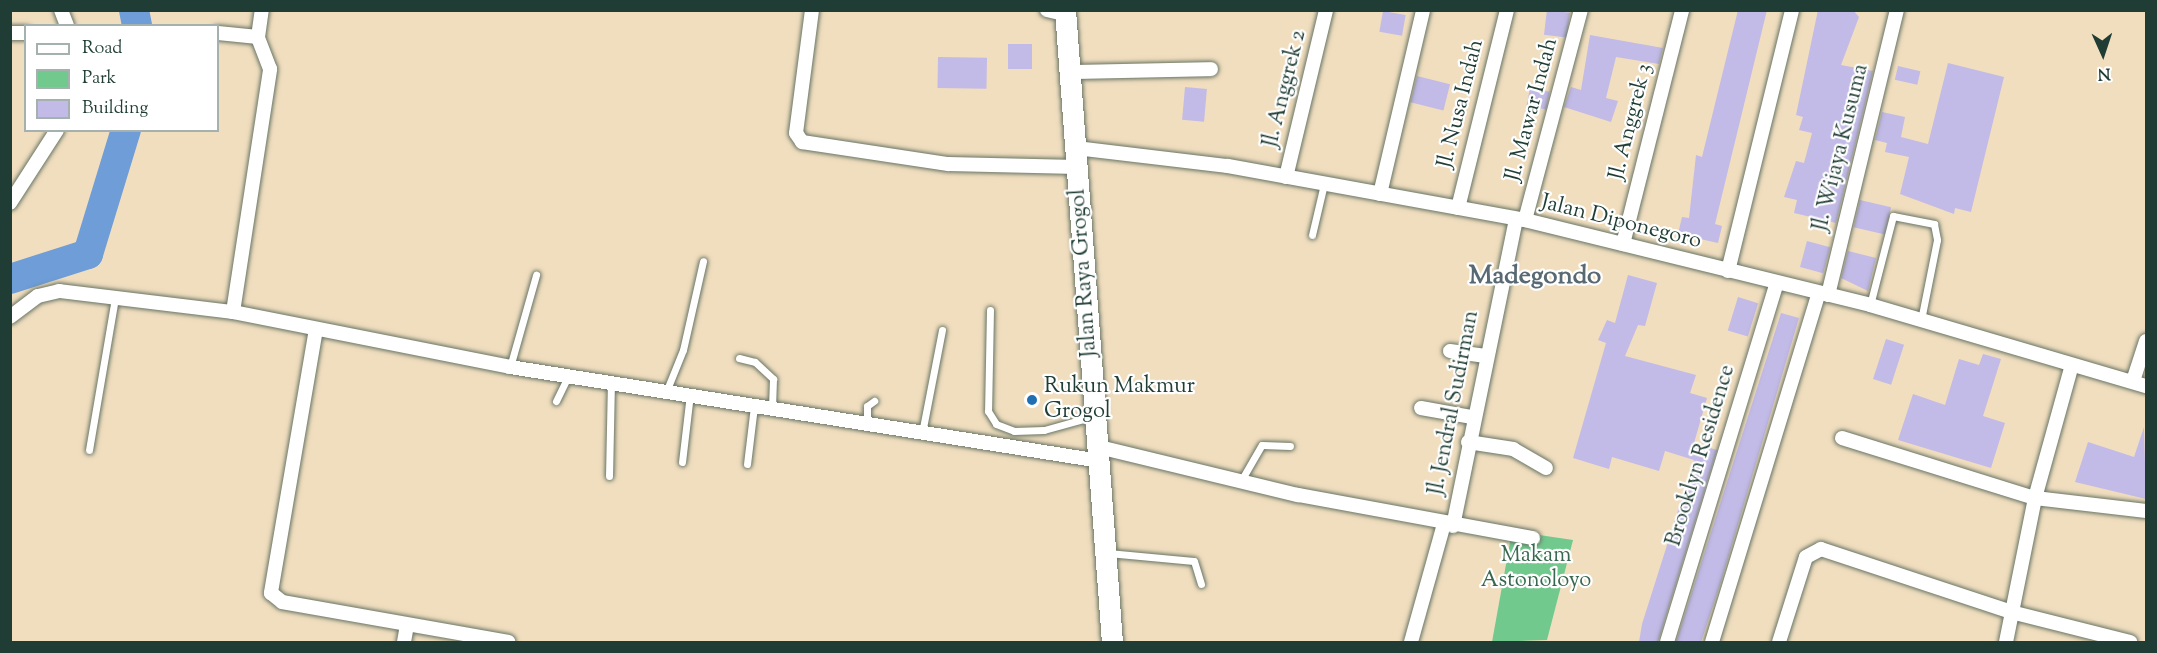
<!DOCTYPE html>
<style>
body{margin:0}
#map{position:relative;width:2157px;height:653px;overflow:hidden;background:#f1debf;font-family:"Sorts Mill Goudy",serif}
div>[style]{position:absolute}
[style*='--x']{left:calc(var(--x)*1px);top:calc(var(--y)*1px);width:calc(var(--w)*1px);rotate:calc(var(--a)*1deg)}
.green>*{inset:0;background:#71c98e}
.river>*{height:30px;margin:-15px;padding:0 15px;transform-origin:15px;border-radius:15px;background:#6e9dd7}
.building>*{inset:0;background:#c2bae7;transform-origin:0 0}
.roads{filter:drop-shadow(0 0 2px #687565) drop-shadow(0 0 2px #687565)}
.lane>*{height:7px;margin:-3.5px;padding:0 3.5px;transform-origin:3.5px;border-radius:3.5px;background:#fff}
.street>*{height:14px;margin:-7px;padding:0 7px;transform-origin:7px;border-radius:7px;background:#fff}
.primary>*{height:21px;margin:-10.5px;padding:0 10.5px;transform-origin:10.5px;border-radius:10.5px;background:#fff}
.dots>*{width:16px;height:16px;translate:-50% -50%;box-sizing:border-box;border:3px solid #fff;border-radius:50%}
span{translate:-50% -50%;white-space:nowrap;text-align:center;line-height:1.15;-webkit-text-stroke:4.5px #fff;paint-order:stroke}
.street-label{font-size:22px;color:#1f3d34}
.poi-label{font-size:22px;color:#1f3d34}
.left{translate:0 -50%;text-align:left}
.park-label{font-size:22px;color:#38674f}
.quarter-label{font-size:26px;color:#586973;font-weight:700}
.frame{position:absolute;inset:0;border:12px solid #1f3d34;pointer-events:none}
.legend{position:absolute;left:24px;top:24px;width:195px;height:108px;box-sizing:border-box;background:#fff;border:2px solid #a5b1ae;margin:0;padding:8px 10px;list-style:none;font-size:18px;color:#1f3d34}
.legend li{display:flex;align-items:center;gap:12px;height:30px}
.legend b{width:30px;border:2px solid #a5b1ae}
.north{position:absolute;left:2073px;top:24px;width:60px;height:60px;-webkit-text-stroke:4px #fff;paint-order:stroke;rotate:177deg;font-size:16px;font-weight:700;line-height:24px;text-align:center;color:#1f3d34}
.north::after{content:'';display:block;margin:auto;width:21px;height:27px;background:#1f3d34;clip-path:polygon(50% 0,100% 100%,50% 72%,0 100%)}
</style>
<div id="map">
<div class="green">
<div style="clip-path:polygon(1512px 531px,1573px 540px,1547px 640px,1492px 642px)"></div>
</div>
<div class="river">
<div style="--x:134;--y:10;--w:16;--a:79"></div>
<div style="--x:10;--y:279;--w:82;--a:-17.8"></div>
<div style="--x:88;--y:254;--w:130;--a:-73"></div>
</div>
<div class="building">
<div style="left:1547px;top:10px;width:23px;height:25px;rotate:7deg"></div>
<div style="clip-path:polygon(1738px 10px,1767px 10px,1715px 224px,1722px 226px,1718px 243px,1678px 234px,1682px 217px,1689px 218px,1696px 155px,1702px 157px)"></div>
<div style="clip-path:polygon(1818px 10px,1853px 10px,1859px 17px,1841px 65px,1873px 71px,1836px 223px,1794px 213px,1797px 200px,1784px 197px,1796px 161px,1804px 163px,1812px 133px,1799px 130px,1803px 117px,1796px 115px)"></div>
<div style="left:1383px;top:11px;width:23px;height:21px;rotate:10deg"></div>
<div style="clip-path:polygon(1590px 35px,1663px 48px,1659px 64px,1616px 57px,1606px 98px,1618px 101px,1611px 122px,1564px 107px,1571px 87px,1581px 90px)"></div>
<div style="left:1008px;top:44px;width:24px;height:25px"></div>
<div style="left:938px;top:57px;width:49px;height:31px;rotate:1deg"></div>
<div style="clip-path:polygon(1948px 63px,2004px 77px,1971px 212px,1955px 208px,1954px 214px,1900px 194px,1909px 157px,1885px 152px,1887px 143px,1875px 140px,1882px 112px,1905px 117px,1901px 137px,1928px 144px)"></div>
<div style="left:1898px;top:66px;width:23px;height:14px;rotate:13deg"></div>
<div style="left:1417px;top:76px;width:34px;height:27px;rotate:14deg"></div>
<div style="left:1185px;top:87px;width:22px;height:33px;rotate:5deg"></div>
<div style="left:1530px;top:88px;width:20px;height:18px;rotate:11deg"></div>
<div style="left:1860px;top:200px;width:32px;height:28px;rotate:13deg"></div>
<div style="left:1807px;top:241px;width:24px;height:27px;rotate:15deg"></div>
<div style="clip-path:polygon(1848px 251px,1876px 258px,1868px 291px,1841px 278px)"></div>
<div style="clip-path:polygon(1628px 275px,1657px 283px,1645px 326px,1638px 325px,1625px 356px,1696px 375px,1690px 393px,1707px 398px,1694px 443px,1717px 450px,1658px 642px,1639px 642px,1642px 624px,1694px 460px,1665px 451px,1659px 471px,1612px 457px,1609px 469px,1573px 458px,1606px 343px,1598px 340px,1607px 320px,1615px 323px)"></div>
<div style="left:1738px;top:297px;width:21px;height:35px;rotate:17deg"></div>
<div style="clip-path:polygon(1781px 313px,1799px 318px,1721px 582px,1701px 642px,1676px 642px)"></div>
<div style="left:1886px;top:339px;width:19px;height:42px;rotate:18deg"></div>
<div style="clip-path:polygon(1983px 354px,2001px 359px,1983px 416px,2005px 423px,1991px 468px,1898px 440px,1913px 394px,1945px 405px,1959px 359px,1979px 365px)"></div>
<div style="clip-path:polygon(2144px 427px,2146px 499px,2075px 482px,2088px 442px,2134px 457px)"></div>
</div>
<div class="roads">
<div class="lane">
<div style="--x:1312;--y:235;--w:52;--a:-76.8"></div>
<div style="--x:1870;--y:305;--w:92;--a:-75.5"></div>
<div style="--x:1893;--y:216;--w:42;--a:11"></div>
<div style="--x:1934;--y:224;--w:16;--a:79"></div>
<div style="--x:1937;--y:240;--w:82;--a:101.3"></div>
<div style="--x:990;--y:310;--w:101;--a:91.1"></div>
<div style="--x:988;--y:411;--w:15;--a:58"></div>
<div style="--x:996;--y:424;--w:19;--a:21"></div>
<div style="--x:1014;--y:431;--w:30;--a:-2"></div>
<div style="--x:1044;--y:430;--w:49;--a:-15.5"></div>
<div style="--x:739;--y:358;--w:16;--a:14"></div>
<div style="--x:755;--y:362;--w:25;--a:43"></div>
<div style="--x:773;--y:379;--w:30;--a:92"></div>
<div style="--x:510;--y:367;--w:96;--a:-74.2"></div>
<div style="--x:666;--y:392;--w:45;--a:-68"></div>
<div style="--x:683;--y:350;--w:91;--a:-77.3"></div>
<div style="--x:556;--y:401;--w:30;--a:-64"></div>
<div style="--x:867;--y:425;--w:19;--a:-90"></div>
<div style="--x:867;--y:406;--w:9;--a:-36"></div>
<div style="--x:922;--y:433;--w:105;--a:-79"></div>
<div style="--x:89;--y:450;--w:154;--a:-80.3"></div>
<div style="--x:682;--y:462;--w:68;--a:-83.3"></div>
<div style="--x:747;--y:464;--w:58;--a:-83.1"></div>
<div style="--x:609;--y:476;--w:93;--a:-88.8"></div>
<div style="--x:1242;--y:479;--w:39;--a:-60"></div>
<div style="--x:1262;--y:445;--w:28;--a:2"></div>
<div style="--x:1108;--y:553;--w:86;--a:5.3"></div>
<div style="--x:1194;--y:561;--w:24;--a:73"></div>
</div>
<div class="street">
<div style="--x:61;--y:10;--w:17;--a:69"></div>
<div style="--x:812;--y:10;--w:124;--a:97.4"></div>
<div style="--x:796;--y:133;--w:11;--a:56"></div>
<div style="--x:802;--y:142;--w:148;--a:8.6"></div>
<div style="--x:948;--y:164;--w:129;--a:1.3"></div>
<div style="--x:1047;--y:10;--w:18;--a:13"></div>
<div style="--x:10;--y:33;--w:16;--a:0"></div>
<div style="--x:218;--y:33;--w:40;--a:5.7"></div>
<div style="--x:1070;--y:72;--w:141;--a:-1.2"></div>
<div style="--x:1076;--y:148;--w:153;--a:6.8"></div>
<div style="--x:1228;--y:166;--w:302;--a:10.3"></div>
<div style="--x:1525;--y:220;--w:355;--a:13.8"></div>
<div style="--x:1870;--y:305;--w:288;--a:16.4"></div>
<div style="--x:1286;--y:177;--w:172;--a:-76.5"></div>
<div style="--x:1380;--y:194;--w:189;--a:-76.8"></div>
<div style="--x:10;--y:203;--w:87;--a:-57.2"></div>
<div style="--x:1458;--y:208;--w:204;--a:-76.1"></div>
<div style="--x:1525;--y:220;--w:217;--a:-75.1"></div>
<div style="--x:1623;--y:244;--w:241;--a:-75.8"></div>
<div style="--x:1728;--y:271;--w:269;--a:-76.2"></div>
<div style="--x:1828;--y:295;--w:293;--a:-76.4"></div>
<div style="--x:233;--y:312;--w:246;--a:-81.3"></div>
<div style="--x:270;--y:69;--w:34;--a:-111"></div>
<div style="--x:258;--y:37;--w:27;--a:-82"></div>
<div style="--x:10;--y:317;--w:35;--a:-37"></div>
<div style="--x:38;--y:296;--w:22;--a:-13"></div>
<div style="--x:59;--y:291;--w:175;--a:6.9"></div>
<div style="--x:233;--y:312;--w:282;--a:11.2"></div>
<div style="--x:510;--y:367;--w:597;--a:9.05"></div>
<div style="--x:316;--y:329;--w:268;--a:99.7"></div>
<div style="--x:271;--y:593;--w:14;--a:39"></div>
<div style="--x:282;--y:602;--w:230;--a:10"></div>
<div style="--x:1450;--y:351;--w:34;--a:8"></div>
<div style="--x:2133;--y:381;--w:42;--a:-72"></div>
<div style="--x:1421;--y:408;--w:52;--a:10"></div>
<div style="--x:1842;--y:438;--w:202;--a:17.3"></div>
<div style="--x:2035;--y:498;--w:112;--a:6.7"></div>
<div style="--x:1468;--y:442;--w:46;--a:8.8"></div>
<div style="--x:1513;--y:449;--w:38;--a:30"></div>
<div style="--x:1099;--y:447;--w:205;--a:13.6"></div>
<div style="--x:1298;--y:495;--w:239;--a:10.4"></div>
<div style="--x:1453;--y:526;--w:313;--a:-78.4"></div>
<div style="--x:404;--y:642;--w:17;--a:-80"></div>
<div style="--x:1411;--y:642;--w:123;--a:-74.4"></div>
<div style="--x:1667;--y:642;--w:375;--a:-73"></div>
<div style="--x:1712;--y:642;--w:365;--a:-73"></div>
<div style="--x:1779;--y:642;--w:89;--a:-72.4"></div>
<div style="--x:1806;--y:557;--w:17;--a:-28"></div>
<div style="--x:1821;--y:549;--w:200;--a:18.3"></div>
<div style="--x:2011;--y:612;--w:123;--a:14.1"></div>
<div style="--x:2006;--y:642;--w:147;--a:-78.6"></div>
<div style="--x:2035;--y:498;--w:138;--a:-74.5"></div>
</div>
<div class="primary">
<div style="--x:1065;--y:10;--w:634;--a:85.75"></div>
</div>
</div>
<div class="dots">
<div style="left:1032px;top:400px;background:#1f6fb2"></div>
</div>
<div class="street-label">
<span style="left:1286px;top:89px;rotate:-76deg">Jl. Anggrek 2</span>
<span style="left:1462px;top:104px;rotate:-76deg">Jl. Nusa Indah</span>
<span style="left:1533px;top:110px;rotate:-75deg">Jl. Mawar Indah</span>
<span style="left:1632px;top:122px;rotate:-76deg">Jl. Anggrek 3</span>
<span style="left:1842px;top:148px;rotate:-76deg">Jl. Wijaya Kusuma</span>
<span style="left:1621px;top:223px;rotate:14deg">Jalan Diponegoro</span>
<span style="left:1085px;top:273px;rotate:-94deg">Jalan Raya Grogol</span>
<span style="left:1455px;top:403px;rotate:-79deg">Jl. Jendral Sudirman</span>
<span style="left:1702px;top:456px;rotate:-73deg">Brooklyn Residence</span>
</div>
<div class="poi-label">
<span class="left" style="left:1044px;top:400px">Rukun Makmur<br>Grogol</span>
</div>
<div class="park-label">
<span style="left:1536px;top:569px">Makam<br>Astonoloyo</span>
</div>
<div class="quarter-label">
<span style="left:1535px;top:277px">Madegondo</span>
</div>
<div class="frame"></div>
<ul class="legend">
<li><b style="height:8px;background:#fff"></b>Road</li>
<li><b style="height:16px;background:#71c98e"></b>Park</li>
<li><b style="height:16px;background:#c2bae7"></b>Building</li>
</ul>
<div class="north">N</div>
</div>
